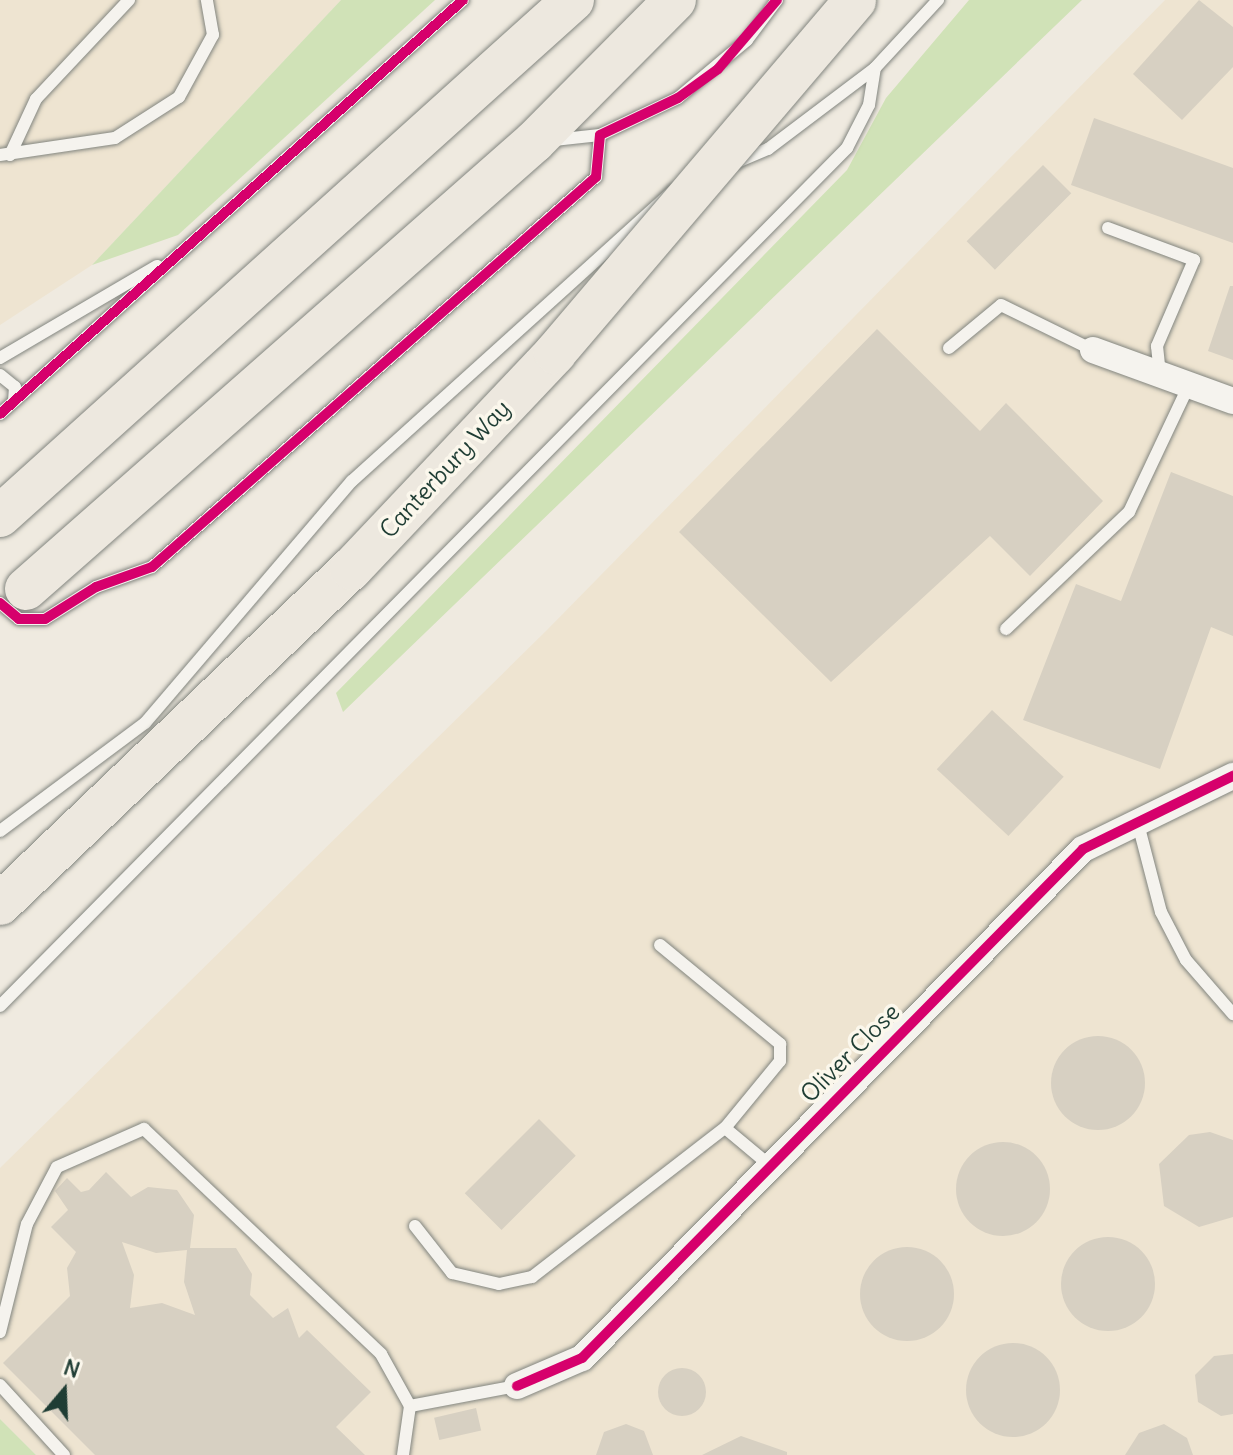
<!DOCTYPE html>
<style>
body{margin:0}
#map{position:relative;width:1233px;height:1455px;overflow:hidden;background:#efeae0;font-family:Delius,sans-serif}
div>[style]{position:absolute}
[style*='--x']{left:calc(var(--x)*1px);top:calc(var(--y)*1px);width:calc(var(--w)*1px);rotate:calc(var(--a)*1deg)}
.built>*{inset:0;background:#eee4d1}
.green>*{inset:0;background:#d0e2b7}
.building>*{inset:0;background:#d7d0c2;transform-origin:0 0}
.round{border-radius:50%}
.roads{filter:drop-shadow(0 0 2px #82857f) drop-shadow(0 0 2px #82857f)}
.service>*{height:12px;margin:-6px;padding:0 6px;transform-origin:6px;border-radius:6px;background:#f5f3ee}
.minor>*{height:26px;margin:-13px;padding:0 13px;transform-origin:13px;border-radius:13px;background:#f5f3ee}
.trunk>*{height:42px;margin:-21px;padding:0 21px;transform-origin:21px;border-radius:21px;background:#ede8df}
.bridges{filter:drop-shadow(0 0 2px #82857f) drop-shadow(0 0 2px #82857f)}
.trunk-bridge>*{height:42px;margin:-21px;padding:0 21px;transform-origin:21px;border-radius:21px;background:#ede8df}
.cycleway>*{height:10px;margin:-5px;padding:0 5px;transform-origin:5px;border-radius:5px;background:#d6006c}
span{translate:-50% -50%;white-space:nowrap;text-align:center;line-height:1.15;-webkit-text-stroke:7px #fbf7ec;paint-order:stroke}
.street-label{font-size:24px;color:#1f3d34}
.north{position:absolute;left:24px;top:1351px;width:80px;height:80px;-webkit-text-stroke:6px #fbf7ec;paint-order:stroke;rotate:19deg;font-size:22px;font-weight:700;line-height:32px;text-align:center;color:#1f3d34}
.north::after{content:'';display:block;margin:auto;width:28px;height:36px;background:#1f3d34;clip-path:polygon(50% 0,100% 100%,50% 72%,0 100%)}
</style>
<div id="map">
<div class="built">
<div style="clip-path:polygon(0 0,341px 0,92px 265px,0 325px)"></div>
<div style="clip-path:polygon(1165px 0,1233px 0,1233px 1455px,36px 1455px,0 1419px,0 1168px,547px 630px)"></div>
</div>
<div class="green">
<div style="clip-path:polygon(341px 0,435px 0,178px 235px,92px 265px)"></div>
<div style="clip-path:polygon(969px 0,1082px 0,343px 712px,336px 693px,847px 170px,886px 98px)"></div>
<div style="clip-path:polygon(0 1419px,36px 1455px,0 1455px)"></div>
</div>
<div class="building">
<div style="clip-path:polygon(1199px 0,1233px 27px,1233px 67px,1182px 120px,1133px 74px)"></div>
<div style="clip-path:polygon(1094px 118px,1233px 168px,1233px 243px,1071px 185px)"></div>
<div style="left:1043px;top:165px;width:40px;height:108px;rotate:45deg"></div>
<div style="clip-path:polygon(1230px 286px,1233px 286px,1233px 360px,1208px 351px)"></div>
<div style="clip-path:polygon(877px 329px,980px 431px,1006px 403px,1103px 501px,1030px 576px,990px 536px,831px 682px,679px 532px)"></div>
<div style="clip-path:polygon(1171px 472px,1233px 496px,1233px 636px,1211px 627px,1160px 769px,1023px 720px,1076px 584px,1121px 601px)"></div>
<div style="left:992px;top:710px;width:98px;height:81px;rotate:43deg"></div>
<div class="round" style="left:1051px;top:1036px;width:94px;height:94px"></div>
<div style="left:539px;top:1119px;width:52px;height:105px;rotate:45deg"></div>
<div style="clip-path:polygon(1210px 1132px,1233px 1140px,1233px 1217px,1199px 1227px,1164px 1206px,1159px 1164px,1189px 1135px)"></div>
<div class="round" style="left:956px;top:1142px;width:94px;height:94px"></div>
<div style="clip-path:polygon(evenodd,106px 1172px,131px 1197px,148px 1187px,177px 1190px,194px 1215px,190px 1248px,236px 1248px,252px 1274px,250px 1295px,273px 1318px,288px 1308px,299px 1338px,307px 1330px,371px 1392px,336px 1427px,365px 1455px,95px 1455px,3px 1363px,70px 1296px,67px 1268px,76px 1252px,51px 1227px,68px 1210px,55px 1191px,67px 1178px,81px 1192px,89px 1190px,106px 1172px,122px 1242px,156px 1253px,187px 1250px,184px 1282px,195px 1315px,162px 1303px,130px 1308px,134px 1275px,122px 1242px)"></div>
<div class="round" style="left:1061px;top:1237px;width:94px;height:94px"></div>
<div class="round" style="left:860px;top:1247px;width:94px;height:94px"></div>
<div class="round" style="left:966px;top:1343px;width:94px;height:94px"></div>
<div style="clip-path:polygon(1233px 1354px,1233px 1414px,1221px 1416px,1198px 1402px,1195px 1375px,1214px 1356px)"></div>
<div class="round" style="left:658px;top:1368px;width:48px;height:48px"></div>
<div style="left:476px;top:1408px;width:23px;height:43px;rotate:77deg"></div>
<div style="clip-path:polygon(626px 1424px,644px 1431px,653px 1455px,596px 1455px,604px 1432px)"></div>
<div style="clip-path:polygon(1164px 1424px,1187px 1438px,1193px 1455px,1125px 1455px,1139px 1433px)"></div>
<div style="clip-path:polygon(741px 1436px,787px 1452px,787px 1455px,702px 1455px)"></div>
</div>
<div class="roads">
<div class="service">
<div style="--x:554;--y:140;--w:46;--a:-6.2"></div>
<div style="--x:600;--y:135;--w:86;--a:-25.4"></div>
<div style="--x:678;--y:98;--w:90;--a:-40"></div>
<div style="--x:747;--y:40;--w:50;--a:-53.1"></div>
<div style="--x:0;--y:155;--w:116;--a:-8.4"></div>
<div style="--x:115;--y:138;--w:76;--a:-32.6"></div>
<div style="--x:179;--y:97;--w:71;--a:-61.3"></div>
<div style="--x:213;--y:35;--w:36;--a:-100"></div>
<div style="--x:10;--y:155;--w:62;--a:-65.1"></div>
<div style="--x:36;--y:99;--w:136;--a:-46.8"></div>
<div style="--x:737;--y:162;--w:34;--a:-23"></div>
<div style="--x:768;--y:149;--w:134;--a:-37.1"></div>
<div style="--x:875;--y:68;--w:93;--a:-47.2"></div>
<div style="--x:1108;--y:228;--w:92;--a:20.4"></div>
<div style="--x:1194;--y:260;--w:94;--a:113.3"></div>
<div style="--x:1157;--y:346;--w:28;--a:84"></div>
<div style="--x:949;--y:348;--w:67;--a:-39.6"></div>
<div style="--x:1001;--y:305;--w:102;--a:26.1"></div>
<div style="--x:0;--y:358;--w:182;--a:-30.4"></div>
<div style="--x:0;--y:375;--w:19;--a:39"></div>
<div style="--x:15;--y:387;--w:14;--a:94"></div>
<div style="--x:0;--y:414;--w:621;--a:-41.8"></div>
<div style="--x:0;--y:603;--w:25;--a:40"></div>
<div style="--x:19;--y:619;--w:26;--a:0"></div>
<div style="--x:45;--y:619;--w:60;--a:-32.1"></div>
<div style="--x:96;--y:587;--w:59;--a:-19.7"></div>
<div style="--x:152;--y:567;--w:591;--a:-41.3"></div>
<div style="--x:596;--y:177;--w:42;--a:-84.6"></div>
<div style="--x:1006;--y:629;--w:170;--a:-43.6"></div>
<div style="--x:1129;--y:512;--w:140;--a:-64.7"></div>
<div style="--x:1137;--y:820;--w:95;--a:75.4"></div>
<div style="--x:1161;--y:912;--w:54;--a:62.5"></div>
<div style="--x:1186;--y:960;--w:72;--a:49"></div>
<div style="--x:0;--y:831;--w:181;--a:-36.7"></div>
<div style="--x:145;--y:723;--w:318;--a:-49.5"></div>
<div style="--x:352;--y:481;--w:433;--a:-42.1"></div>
<div style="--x:660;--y:945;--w:156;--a:39.5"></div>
<div style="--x:780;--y:1044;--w:17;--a:90"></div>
<div style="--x:780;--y:1061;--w:87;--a:129.4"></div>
<div style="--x:725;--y:1128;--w:56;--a:39.9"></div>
<div style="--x:0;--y:1006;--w:1206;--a:-45.37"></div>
<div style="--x:847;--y:148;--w:48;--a:-62.9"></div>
<div style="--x:869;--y:105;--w:37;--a:-81"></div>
<div style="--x:415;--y:1226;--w:60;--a:51.8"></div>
<div style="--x:452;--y:1273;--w:48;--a:13.2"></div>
<div style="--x:499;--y:1284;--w:34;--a:-12"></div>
<div style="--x:532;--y:1277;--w:244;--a:-37.7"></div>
<div style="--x:0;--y:1332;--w:111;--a:-76"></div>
<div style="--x:27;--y:1224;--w:64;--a:-62.2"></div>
<div style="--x:57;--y:1167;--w:95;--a:-23.6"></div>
<div style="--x:144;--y:1129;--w:327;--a:43.5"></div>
<div style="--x:381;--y:1354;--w:60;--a:60.9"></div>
<div style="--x:410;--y:1406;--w:109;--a:-10.6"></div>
<div style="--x:0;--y:1385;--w:95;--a:47.6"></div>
<div style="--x:403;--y:1455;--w:49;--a:-81.9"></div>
</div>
<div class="minor">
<div style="--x:1093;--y:350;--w:149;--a:20"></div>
<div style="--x:517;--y:1386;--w:71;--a:-23.3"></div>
<div style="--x:582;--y:1358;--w:714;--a:-45.45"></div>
<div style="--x:1083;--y:849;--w:167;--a:-26"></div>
</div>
<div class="trunk">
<div style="--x:0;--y:516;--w:771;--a:-42"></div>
<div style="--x:26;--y:589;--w:677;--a:-41.35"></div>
<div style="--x:534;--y:142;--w:200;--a:-45.2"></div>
</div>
</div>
<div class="bridges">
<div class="trunk-bridge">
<div style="--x:0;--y:904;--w:485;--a:-43.7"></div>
<div style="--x:351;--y:569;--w:297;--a:-46.6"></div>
<div style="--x:555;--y:353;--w:463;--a:-49.6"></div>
</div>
</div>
<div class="cycleway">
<div style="--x:0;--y:414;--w:621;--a:-41.8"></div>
<div style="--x:0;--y:603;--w:25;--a:40"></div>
<div style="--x:19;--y:619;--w:26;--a:0"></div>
<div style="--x:45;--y:619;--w:60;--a:-32.1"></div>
<div style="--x:96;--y:587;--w:59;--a:-19.7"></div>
<div style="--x:152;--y:567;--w:591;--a:-41.3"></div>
<div style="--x:596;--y:177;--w:42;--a:-84.6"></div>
<div style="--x:600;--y:135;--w:86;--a:-25.4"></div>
<div style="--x:678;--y:98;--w:49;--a:-35.9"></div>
<div style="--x:718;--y:69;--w:91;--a:-49.5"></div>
<div style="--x:517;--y:1386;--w:71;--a:-23.3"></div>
<div style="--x:582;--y:1358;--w:714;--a:-45.45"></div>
<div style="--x:1083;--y:849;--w:167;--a:-26"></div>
</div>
<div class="street-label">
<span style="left:445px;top:469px;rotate:-47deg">Canterbury Way</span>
<span style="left:850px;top:1053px;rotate:-45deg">Oliver Close</span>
</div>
<div class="north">N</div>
</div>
